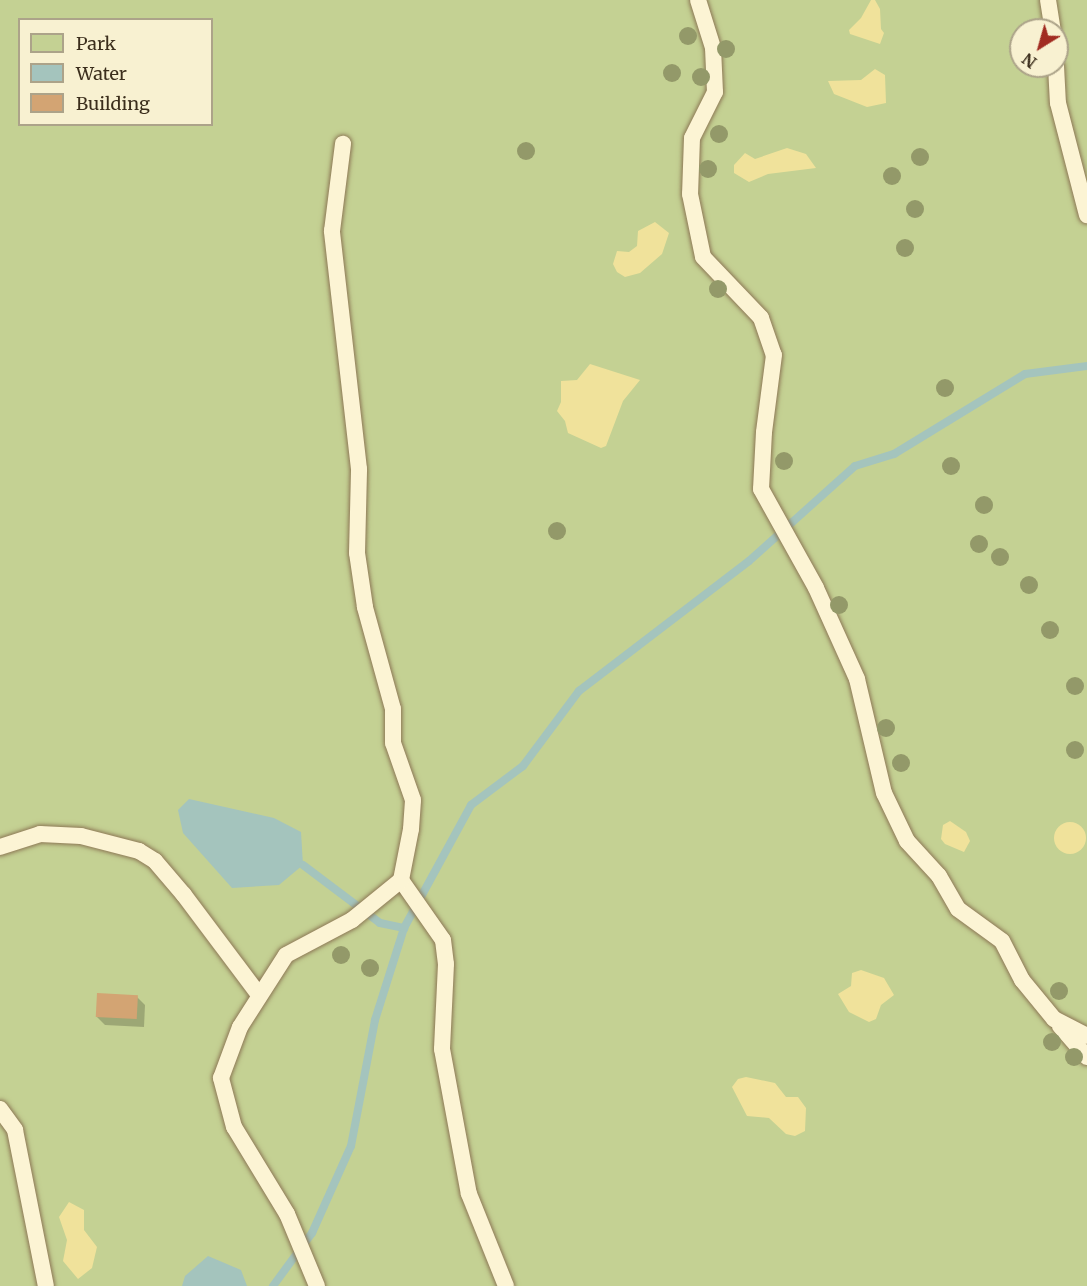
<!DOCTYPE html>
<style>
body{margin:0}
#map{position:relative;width:1087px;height:1286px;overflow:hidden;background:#f2e8c0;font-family:Merriweather,serif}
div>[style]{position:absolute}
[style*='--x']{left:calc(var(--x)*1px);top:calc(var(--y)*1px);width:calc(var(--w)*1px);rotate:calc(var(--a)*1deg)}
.green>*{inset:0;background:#c4d193}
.sand>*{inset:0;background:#f0e29b}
.round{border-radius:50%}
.water>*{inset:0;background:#a4c4bd}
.shadow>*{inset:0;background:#0003}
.stream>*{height:8px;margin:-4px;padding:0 4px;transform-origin:4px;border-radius:4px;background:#a4c4bd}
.building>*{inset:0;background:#d3a473;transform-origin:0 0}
.roads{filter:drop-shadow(0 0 2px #8d7856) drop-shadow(0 0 2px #8d7856)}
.service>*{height:16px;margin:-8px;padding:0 8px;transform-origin:8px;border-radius:8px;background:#fcf4d4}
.trees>*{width:18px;height:18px;margin:-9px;border-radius:50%;background:#939969}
span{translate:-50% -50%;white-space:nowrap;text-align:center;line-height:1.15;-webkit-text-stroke:5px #f8f1d1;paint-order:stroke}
.legend{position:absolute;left:18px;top:18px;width:195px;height:108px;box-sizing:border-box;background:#f8f1d1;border:2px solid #aca389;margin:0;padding:8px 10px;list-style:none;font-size:18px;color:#3b2e1c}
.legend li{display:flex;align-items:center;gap:12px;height:30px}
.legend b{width:30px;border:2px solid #aca389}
.north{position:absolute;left:1009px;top:18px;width:60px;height:60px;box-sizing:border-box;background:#f8f1d1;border:2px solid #aca389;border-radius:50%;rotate:217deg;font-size:16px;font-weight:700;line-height:24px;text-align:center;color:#3b2e1c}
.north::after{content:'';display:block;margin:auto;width:21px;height:27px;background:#a12c21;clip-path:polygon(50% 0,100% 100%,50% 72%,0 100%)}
</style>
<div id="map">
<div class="green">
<div style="clip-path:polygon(evenodd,0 0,1087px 0,1087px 1286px,0 1286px,0 0,20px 20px,212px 20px,212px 124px,20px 124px,20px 20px,0 0,1021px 30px,1057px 30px,1057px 66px,1021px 66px,1021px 30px)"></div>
</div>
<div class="sand">
<div style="clip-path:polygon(871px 0,875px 0,880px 9px,881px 29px,884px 33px,880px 44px,850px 34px,849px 30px,861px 18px)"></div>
<div style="clip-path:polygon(875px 69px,885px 75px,886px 103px,867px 107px,834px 94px,828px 81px,861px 80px)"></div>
<div style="clip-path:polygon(787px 148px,806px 154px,816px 168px,768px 174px,749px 182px,734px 173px,734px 165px,745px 153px,755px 159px)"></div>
<div style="clip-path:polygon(655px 222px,669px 233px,662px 254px,640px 273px,625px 277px,617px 272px,613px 264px,617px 251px,629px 252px,637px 246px,638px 231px)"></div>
<div style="clip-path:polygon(590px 364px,640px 380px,623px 401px,606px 446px,601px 448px,568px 433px,565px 421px,557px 411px,561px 402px,561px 381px,577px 380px)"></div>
<div style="clip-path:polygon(950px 821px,966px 832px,970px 841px,964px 852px,945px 844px,941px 839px,943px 825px)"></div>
<div class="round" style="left:1054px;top:822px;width:32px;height:32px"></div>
<div style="clip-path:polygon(861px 970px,884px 978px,894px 995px,881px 1005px,876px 1019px,869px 1022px,849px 1012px,838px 994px,851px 986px,852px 973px)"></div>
<div style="clip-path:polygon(746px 1077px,775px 1083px,786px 1097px,798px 1097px,806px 1108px,805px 1131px,795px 1136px,786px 1134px,769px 1118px,747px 1116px,732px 1087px,738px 1079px)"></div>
<div style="clip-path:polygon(69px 1202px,84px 1210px,84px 1230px,97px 1247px,92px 1268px,78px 1279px,63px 1261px,67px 1240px,59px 1217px)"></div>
</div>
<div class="water">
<div style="clip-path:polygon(189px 799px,274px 818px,301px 832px,303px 865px,279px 885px,232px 888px,183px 833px,178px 810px)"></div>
<div style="clip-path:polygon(208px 1256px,241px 1270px,247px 1286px,182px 1286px,185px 1276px)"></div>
</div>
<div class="shadow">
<div style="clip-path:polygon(137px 997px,145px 1005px,144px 1027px,105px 1025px,97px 1017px)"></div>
</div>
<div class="stream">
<div style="--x:303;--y:865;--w:96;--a:37"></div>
<div style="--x:380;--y:923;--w:25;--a:12"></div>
<div style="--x:273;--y:1286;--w:66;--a:-53.7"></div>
<div style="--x:312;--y:1233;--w:95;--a:-65.9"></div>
<div style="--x:351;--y:1146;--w:128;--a:-79.2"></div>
<div style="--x:375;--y:1020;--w:96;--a:-72.5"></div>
<div style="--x:404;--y:928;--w:140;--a:-61.4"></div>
<div style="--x:471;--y:805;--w:65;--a:-36.9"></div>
<div style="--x:523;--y:766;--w:94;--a:-53.3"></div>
<div style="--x:579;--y:691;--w:214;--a:-37.4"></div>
<div style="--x:749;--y:561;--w:142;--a:-41.9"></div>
<div style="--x:855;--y:466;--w:41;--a:-17.1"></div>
<div style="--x:894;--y:454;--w:153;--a:-31.4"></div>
<div style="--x:1025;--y:374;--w:63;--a:-7.4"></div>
</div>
<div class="building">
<div style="left:97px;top:993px;width:41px;height:24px;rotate:3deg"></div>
</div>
<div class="roads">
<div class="service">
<div style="--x:698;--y:0;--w:50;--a:72.6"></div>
<div style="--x:713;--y:48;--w:44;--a:87.4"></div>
<div style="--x:715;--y:92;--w:51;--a:116.6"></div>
<div style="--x:692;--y:138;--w:56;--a:92"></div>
<div style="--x:690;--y:194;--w:64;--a:78.3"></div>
<div style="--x:703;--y:257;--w:84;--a:46.4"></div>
<div style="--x:761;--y:318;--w:39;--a:71"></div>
<div style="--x:774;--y:355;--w:78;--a:97.4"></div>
<div style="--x:764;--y:432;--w:57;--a:93"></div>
<div style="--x:761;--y:489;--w:113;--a:60.9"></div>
<div style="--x:816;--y:588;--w:100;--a:65.7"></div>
<div style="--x:857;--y:679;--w:117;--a:76.7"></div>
<div style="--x:884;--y:793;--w:53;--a:64.4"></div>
<div style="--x:907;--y:841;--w:47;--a:47.6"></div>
<div style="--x:939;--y:876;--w:38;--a:60"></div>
<div style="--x:958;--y:909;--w:54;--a:36"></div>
<div style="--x:1002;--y:941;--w:44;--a:62.9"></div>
<div style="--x:1022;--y:980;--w:50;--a:50.6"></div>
<div style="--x:1054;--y:1019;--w:37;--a:27"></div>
<div style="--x:1048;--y:0;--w:30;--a:81"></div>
<div style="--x:1056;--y:66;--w:37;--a:87"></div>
<div style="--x:1058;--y:103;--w:116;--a:75.5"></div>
<div style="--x:0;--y:847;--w:42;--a:-18"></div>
<div style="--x:40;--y:834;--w:41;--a:2.8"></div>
<div style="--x:81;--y:836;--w:60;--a:14.5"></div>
<div style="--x:139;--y:851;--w:19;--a:32"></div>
<div style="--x:155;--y:861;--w:45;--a:49.5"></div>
<div style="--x:184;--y:895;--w:125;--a:53.1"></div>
<div style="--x:401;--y:880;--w:73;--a:55"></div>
<div style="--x:443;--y:940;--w:24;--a:83"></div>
<div style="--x:446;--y:964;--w:85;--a:92.7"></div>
<div style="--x:442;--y:1049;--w:147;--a:79.5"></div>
<div style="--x:469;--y:1194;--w:99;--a:68.1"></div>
<div style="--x:1060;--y:1026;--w:41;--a:48.9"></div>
<div style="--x:0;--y:1109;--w:26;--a:54"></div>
<div style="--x:15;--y:1130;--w:159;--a:78.8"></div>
<div style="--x:317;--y:1286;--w:78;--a:-112.6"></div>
<div style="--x:287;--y:1214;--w:102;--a:-121.3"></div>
<div style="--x:234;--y:1127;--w:51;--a:-104.9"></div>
<div style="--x:221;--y:1078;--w:54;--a:-69.6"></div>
<div style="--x:240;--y:1027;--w:85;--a:-57.4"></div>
<div style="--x:286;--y:955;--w:75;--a:-27.9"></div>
<div style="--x:352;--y:920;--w:63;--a:-39.2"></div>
<div style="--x:401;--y:880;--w:52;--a:-78.9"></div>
<div style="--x:411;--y:829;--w:29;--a:-86"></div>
<div style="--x:413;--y:800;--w:60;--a:-109.3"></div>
<div style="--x:393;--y:743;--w:34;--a:-90"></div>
<div style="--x:393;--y:709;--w:106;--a:-105.4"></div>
<div style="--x:365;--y:607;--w:55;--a:-98.4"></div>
<div style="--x:357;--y:553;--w:84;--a:-88.6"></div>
<div style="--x:359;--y:469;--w:240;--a:-96.5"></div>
<div style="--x:332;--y:231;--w:88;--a:-82.8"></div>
</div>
</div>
<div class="trees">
<div style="left:688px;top:36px"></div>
<div style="left:726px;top:49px"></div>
<div style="left:672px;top:73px"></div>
<div style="left:701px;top:77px"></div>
<div style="left:719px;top:134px"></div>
<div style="left:526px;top:151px"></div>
<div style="left:920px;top:157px"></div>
<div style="left:708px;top:169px"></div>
<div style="left:892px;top:176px"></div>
<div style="left:915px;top:209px"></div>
<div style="left:905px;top:248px"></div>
<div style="left:718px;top:289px"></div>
<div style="left:945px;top:388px"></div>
<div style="left:784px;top:461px"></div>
<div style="left:951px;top:466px"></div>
<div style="left:984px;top:505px"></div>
<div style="left:557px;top:531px"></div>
<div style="left:979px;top:544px"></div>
<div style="left:1000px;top:557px"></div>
<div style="left:1029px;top:585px"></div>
<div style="left:839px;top:605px"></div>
<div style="left:1050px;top:630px"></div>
<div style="left:1075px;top:686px"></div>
<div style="left:886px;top:728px"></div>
<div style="left:1075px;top:750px"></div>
<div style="left:901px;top:763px"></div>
<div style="left:341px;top:955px"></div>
<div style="left:370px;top:968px"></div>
<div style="left:1059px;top:991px"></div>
<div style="left:1052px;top:1042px"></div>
<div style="left:1074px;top:1057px"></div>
</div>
<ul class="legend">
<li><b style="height:16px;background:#c4d193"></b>Park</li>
<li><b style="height:16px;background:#a4c4bd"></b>Water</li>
<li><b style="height:16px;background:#d3a473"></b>Building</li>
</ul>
<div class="north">N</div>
</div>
